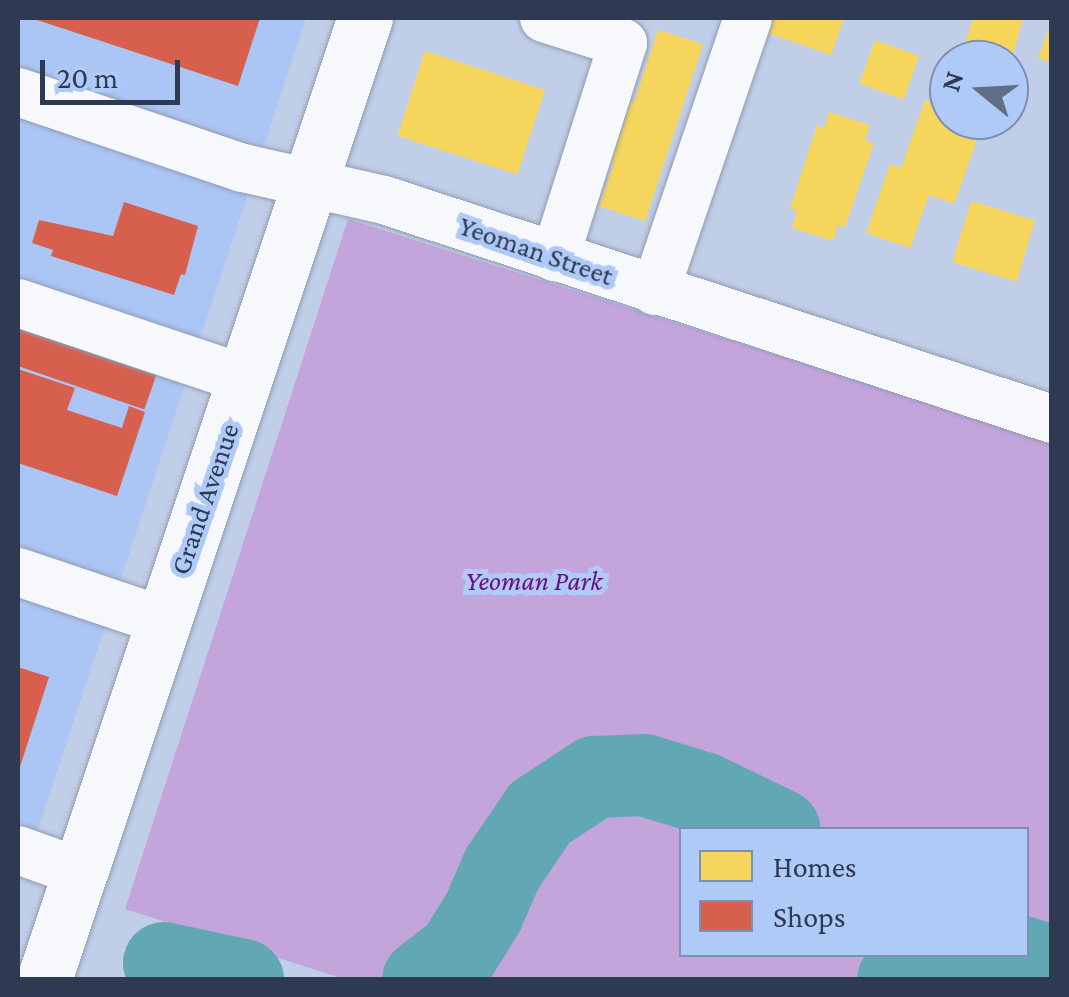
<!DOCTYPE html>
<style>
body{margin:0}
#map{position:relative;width:1069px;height:997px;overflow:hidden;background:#c0cee8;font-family:"Crimson Pro",serif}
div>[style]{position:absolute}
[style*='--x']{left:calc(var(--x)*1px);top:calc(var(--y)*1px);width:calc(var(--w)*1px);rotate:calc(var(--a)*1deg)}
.built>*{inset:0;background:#abc5f4}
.green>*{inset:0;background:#c3a5dc}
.homes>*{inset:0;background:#f6d55c;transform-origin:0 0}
.shops>*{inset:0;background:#d6604d;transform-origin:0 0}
.river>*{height:82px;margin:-41px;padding:0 41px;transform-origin:41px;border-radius:41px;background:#62a8b4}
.roads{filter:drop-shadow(0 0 2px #909bb1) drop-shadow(0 0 2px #909bb1)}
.minor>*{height:48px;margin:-24px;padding:0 24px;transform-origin:24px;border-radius:24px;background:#f6f8fc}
.major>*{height:55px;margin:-27.5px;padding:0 27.5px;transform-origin:27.5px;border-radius:27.5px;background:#f6f8fc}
span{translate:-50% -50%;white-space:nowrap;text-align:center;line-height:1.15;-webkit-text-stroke:10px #b0caf8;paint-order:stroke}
.street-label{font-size:28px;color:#2d3a51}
.park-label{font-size:28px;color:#6b0d7a;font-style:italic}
.frame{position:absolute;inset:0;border:20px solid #2d3a51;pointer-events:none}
.legend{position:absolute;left:679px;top:827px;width:350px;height:130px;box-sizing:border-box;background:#b0caf8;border:2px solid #7c90b5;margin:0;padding:12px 18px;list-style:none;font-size:30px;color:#2d3a51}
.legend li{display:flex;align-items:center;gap:20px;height:50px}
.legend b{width:50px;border:2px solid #7c90b5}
.north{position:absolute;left:929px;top:40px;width:100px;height:100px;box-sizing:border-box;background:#b0caf8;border:2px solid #7c90b5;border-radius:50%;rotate:288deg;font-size:28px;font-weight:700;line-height:40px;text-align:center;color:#2d3a51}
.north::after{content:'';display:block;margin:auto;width:35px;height:45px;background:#606e86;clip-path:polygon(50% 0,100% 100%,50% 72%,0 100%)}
.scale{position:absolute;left:40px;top:60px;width:140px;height:45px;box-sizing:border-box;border:5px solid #2d3a51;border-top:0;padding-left:12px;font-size:30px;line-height:35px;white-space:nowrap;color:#2d3a51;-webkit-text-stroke:8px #b0caf8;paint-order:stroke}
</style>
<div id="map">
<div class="built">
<div style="clip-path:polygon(18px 18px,306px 18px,18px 890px)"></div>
</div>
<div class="green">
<div style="clip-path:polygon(evenodd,348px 219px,1051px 442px,1051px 979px,344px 979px,125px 909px,348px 219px,682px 830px,1026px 830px,1026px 954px,682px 954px,682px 830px)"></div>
</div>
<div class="homes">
<div style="clip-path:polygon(770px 18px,844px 18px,831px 55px,765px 32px)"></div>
<div style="clip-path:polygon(973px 18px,1023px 18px,1013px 55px,966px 41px)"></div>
<div style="clip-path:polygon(1051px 22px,1052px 22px,1052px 63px,1038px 58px)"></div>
<div style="clip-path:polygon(658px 30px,703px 44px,645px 221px,599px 206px,614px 162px,605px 159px,625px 99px,634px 102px)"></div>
<div style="left:875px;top:40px;width:47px;height:46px;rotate:20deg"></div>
<div style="left:425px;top:51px;width:126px;height:89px;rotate:18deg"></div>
<div style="clip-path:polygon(925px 100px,949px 108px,949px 120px,984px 120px,954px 204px,929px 195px,910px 248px,866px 233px,890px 164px,901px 168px)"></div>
<div style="clip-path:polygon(829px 112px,870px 125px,865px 140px,874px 143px,845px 227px,838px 225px,833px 241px,792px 228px,797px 211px,790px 208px,817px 125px,824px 128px)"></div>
<div style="left:971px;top:201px;width:67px;height:64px;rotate:17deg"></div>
</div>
<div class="shops">
<div style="clip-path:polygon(31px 18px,260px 18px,238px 86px)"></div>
<div style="clip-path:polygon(124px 202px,198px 226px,185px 275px,181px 274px,174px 295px,51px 256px,53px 250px,32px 243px,39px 220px,113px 236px)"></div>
<div style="left:18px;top:328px;width:146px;height:36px;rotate:19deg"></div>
<div style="clip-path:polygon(18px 369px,75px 388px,67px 410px,122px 428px,129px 406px,145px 412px,117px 496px,18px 463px)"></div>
<div style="clip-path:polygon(18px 667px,49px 677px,18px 773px)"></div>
</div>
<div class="river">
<div style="--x:1012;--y:954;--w:42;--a:16.7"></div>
<div style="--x:164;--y:963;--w:81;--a:12.1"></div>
<div style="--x:423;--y:980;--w:44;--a:-37.6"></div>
<div style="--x:458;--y:953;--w:47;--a:-58"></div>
<div style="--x:483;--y:913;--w:48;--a:-66.6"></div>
<div style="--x:502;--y:869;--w:68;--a:-55.8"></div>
<div style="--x:540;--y:813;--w:66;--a:-33.2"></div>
<div style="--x:595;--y:777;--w:49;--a:-2.3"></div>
<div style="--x:644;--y:775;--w:62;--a:17"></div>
<div style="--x:703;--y:793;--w:85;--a:25.7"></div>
<div style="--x:898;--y:980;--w:58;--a:-26.6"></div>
</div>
<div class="roads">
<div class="minor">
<div style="--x:544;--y:18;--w:83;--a:17.6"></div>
<div style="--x:623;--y:43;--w:225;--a:107.6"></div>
<div style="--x:18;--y:92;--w:237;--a:18.7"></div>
<div style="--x:243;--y:168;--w:145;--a:12.8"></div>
<div style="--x:384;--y:200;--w:703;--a:18.15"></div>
<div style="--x:655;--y:291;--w:288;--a:-71.2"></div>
<div style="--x:18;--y:303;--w:239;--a:18.5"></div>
<div style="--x:18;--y:572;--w:154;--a:18.6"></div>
<div style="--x:18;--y:850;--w:65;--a:19.8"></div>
</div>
<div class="major">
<div style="--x:44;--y:980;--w:1014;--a:-71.55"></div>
</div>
</div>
<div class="street-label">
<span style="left:536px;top:251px;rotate:19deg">Yeoman Street</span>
<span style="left:205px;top:499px;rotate:-71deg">Grand Avenue</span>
</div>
<div class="park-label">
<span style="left:534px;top:581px">Yeoman Park</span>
</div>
<div class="frame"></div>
<ul class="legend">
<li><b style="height:28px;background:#f6d55c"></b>Homes</li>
<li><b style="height:28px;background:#d6604d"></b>Shops</li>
</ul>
<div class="north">N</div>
<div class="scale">20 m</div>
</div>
